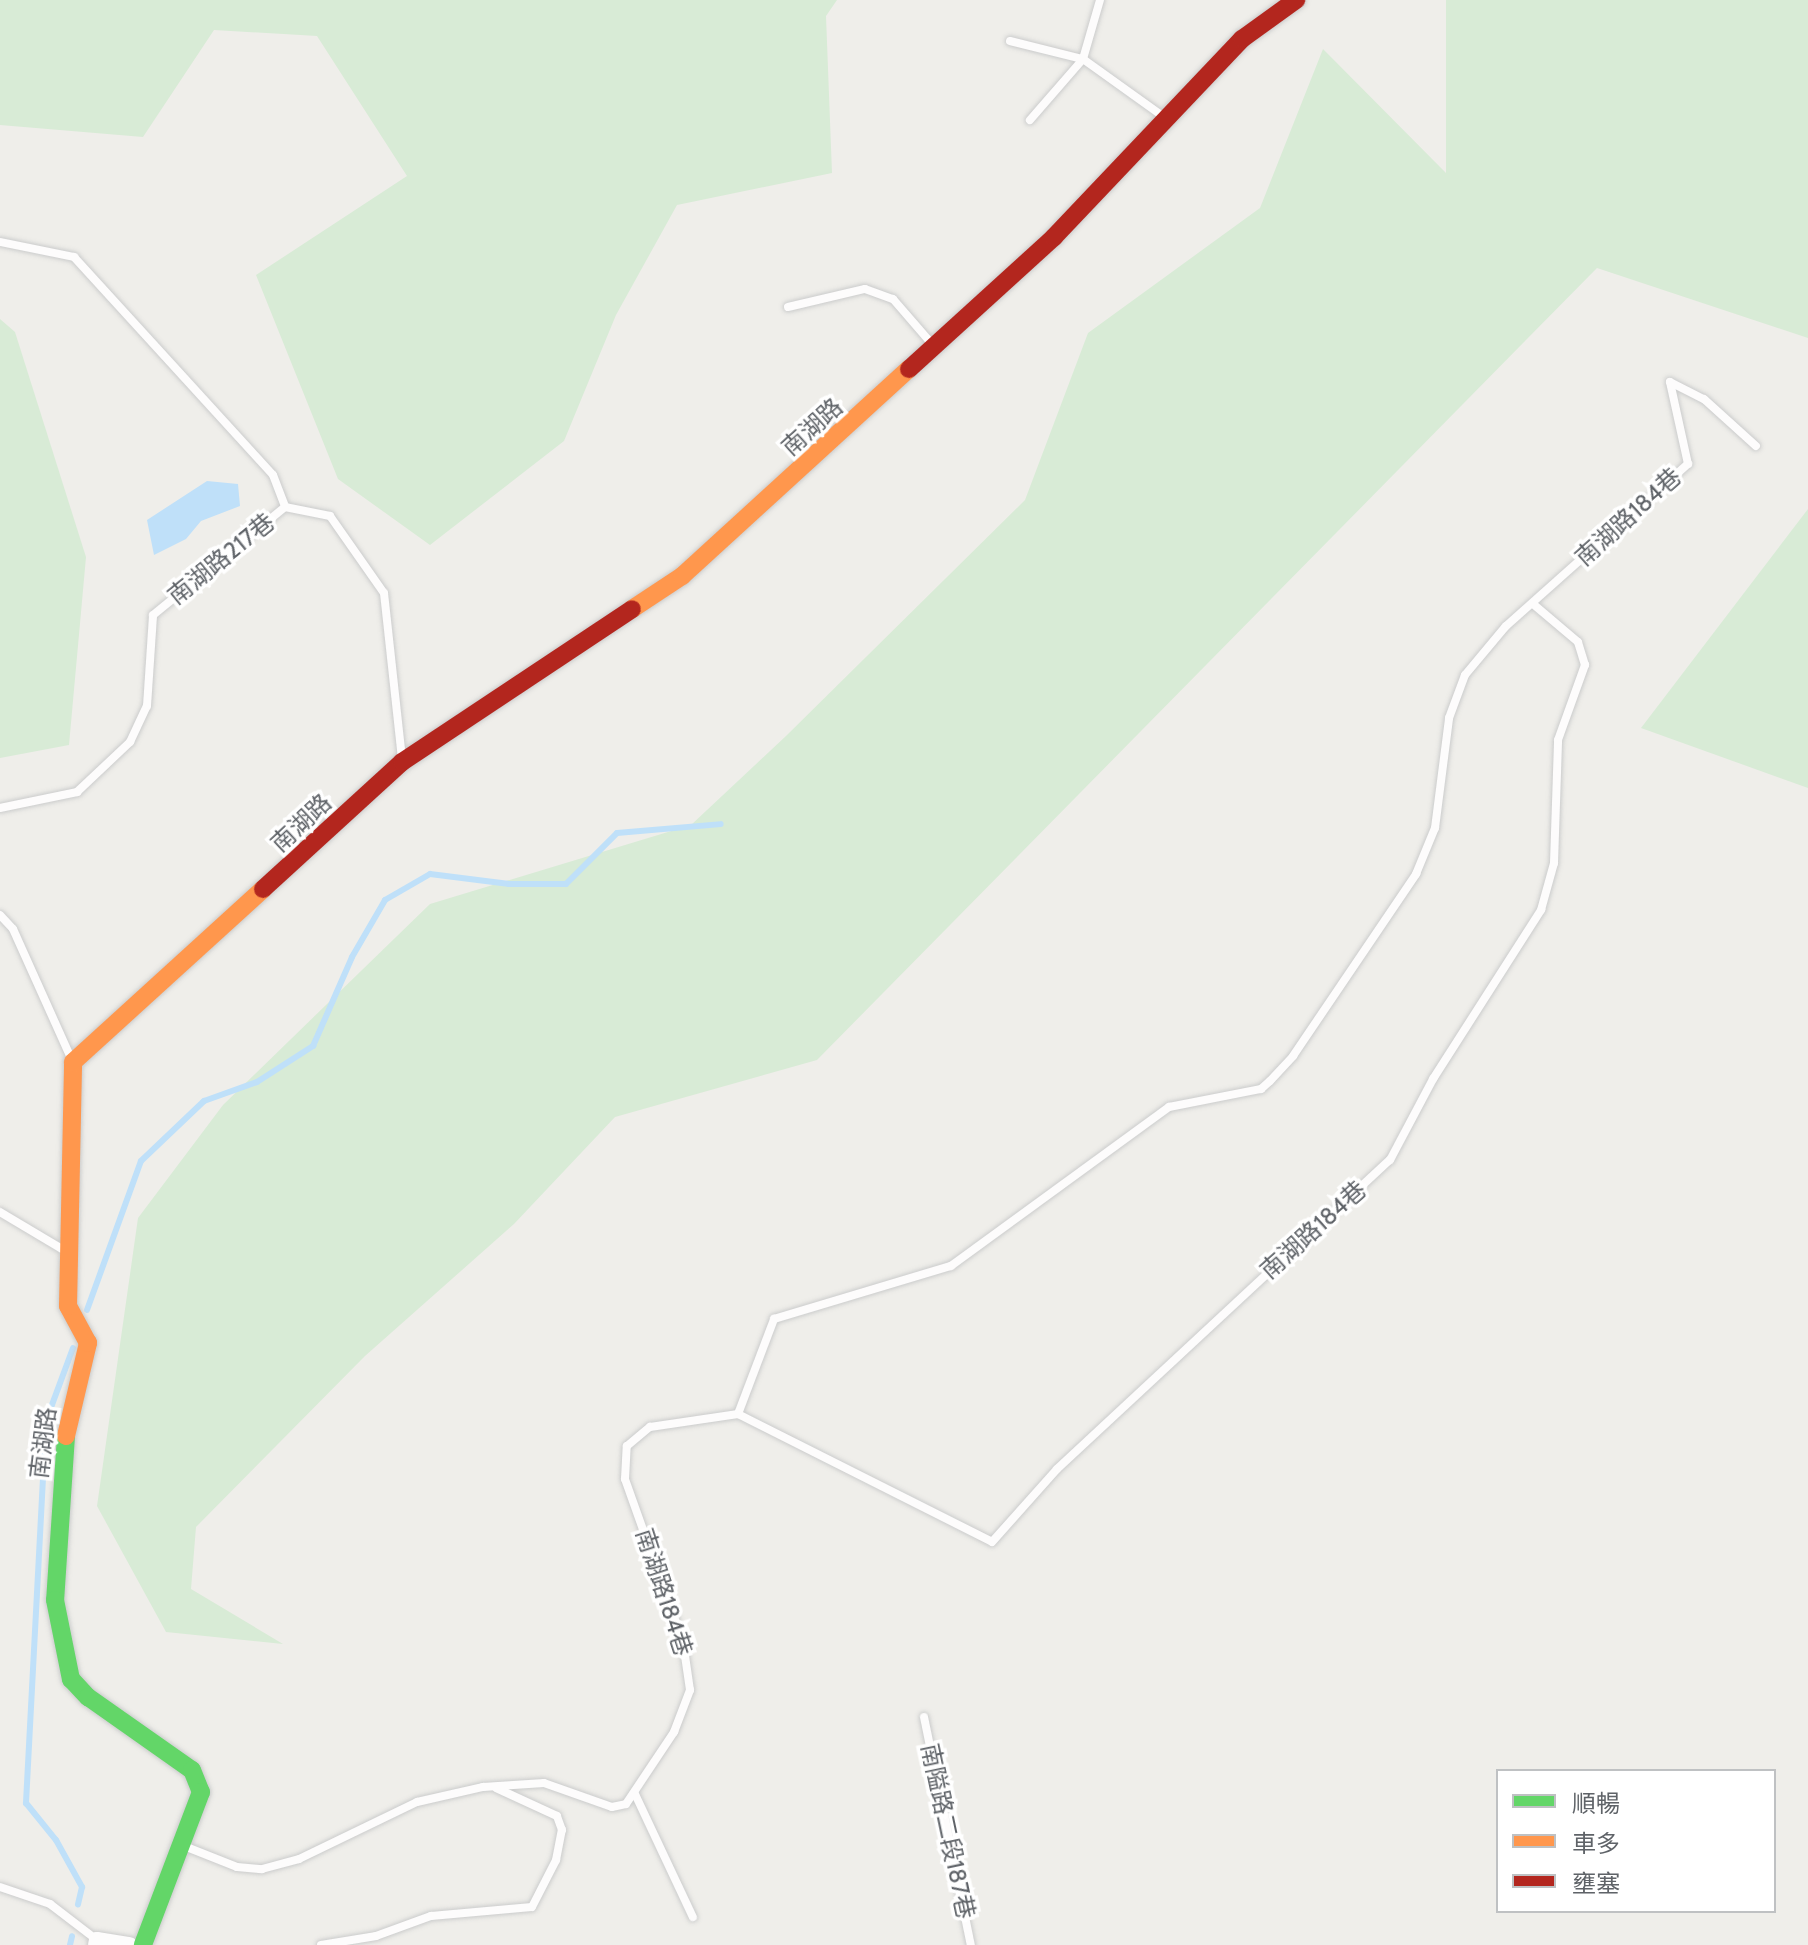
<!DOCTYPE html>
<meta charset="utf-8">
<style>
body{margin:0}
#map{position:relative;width:1808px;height:1945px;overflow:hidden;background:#efeeea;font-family:Cabin,"Noto Sans TC",sans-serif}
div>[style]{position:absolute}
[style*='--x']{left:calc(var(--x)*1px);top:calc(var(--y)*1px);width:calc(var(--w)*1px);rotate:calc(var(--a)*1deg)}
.green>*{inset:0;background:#d8ebd6}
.water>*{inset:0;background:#bfe0f9}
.stream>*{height:6px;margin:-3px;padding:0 3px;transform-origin:3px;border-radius:3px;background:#bfe0f9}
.roads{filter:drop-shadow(0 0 2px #cbcccc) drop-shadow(0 0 2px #cbcccc)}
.lane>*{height:8px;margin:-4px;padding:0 4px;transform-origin:4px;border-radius:4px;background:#fdfcfc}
.street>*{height:16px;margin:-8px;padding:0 8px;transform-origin:8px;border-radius:8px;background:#fdfcfc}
.fast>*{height:18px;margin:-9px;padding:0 9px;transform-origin:9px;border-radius:9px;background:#63d668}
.slow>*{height:18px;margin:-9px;padding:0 9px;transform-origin:9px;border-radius:9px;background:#ff974d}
.jam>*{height:18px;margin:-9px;padding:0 9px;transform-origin:9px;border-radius:9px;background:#b3261e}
span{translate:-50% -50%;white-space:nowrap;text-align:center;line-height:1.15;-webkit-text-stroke:7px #fff;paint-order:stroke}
.street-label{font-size:24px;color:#5f6368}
.legend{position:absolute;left:1496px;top:1769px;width:280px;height:144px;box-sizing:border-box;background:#fff;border:2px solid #bfc1c3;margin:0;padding:10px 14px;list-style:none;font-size:24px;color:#5f6368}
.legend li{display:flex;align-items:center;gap:16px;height:40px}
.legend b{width:40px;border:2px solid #bfc1c3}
</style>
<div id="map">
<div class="green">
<div style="clip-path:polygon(0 0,837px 0,826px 16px,832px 173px,677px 205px,616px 315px,564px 441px,430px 545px,338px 479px,256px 275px,407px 176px,317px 36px,214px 30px,143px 137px,0 125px)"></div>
<div style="clip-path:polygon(1446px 0,1808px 0,1808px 338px,1597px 268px,817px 1060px,615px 1117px,514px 1224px,365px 1356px,196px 1527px,191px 1589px,283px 1644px,166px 1632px,97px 1506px,138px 1218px,223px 1105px,430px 904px,691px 825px,786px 736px,1025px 500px,1088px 333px,1260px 208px,1323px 49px,1446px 173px)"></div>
<div style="clip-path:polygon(0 319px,15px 332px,86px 557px,69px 745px,0 758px)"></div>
<div style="clip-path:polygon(1808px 509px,1808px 788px,1641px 728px)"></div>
</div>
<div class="water">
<div style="clip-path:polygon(207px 481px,238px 484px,240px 506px,201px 521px,186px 539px,154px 555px,147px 520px)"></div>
</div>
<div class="stream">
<div style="--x:87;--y:1310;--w:158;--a:-70.1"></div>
<div style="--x:141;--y:1161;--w:87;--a:-43.6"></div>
<div style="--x:204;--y:1101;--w:56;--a:-19.7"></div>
<div style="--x:257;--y:1082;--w:67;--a:-32.7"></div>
<div style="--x:313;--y:1046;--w:97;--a:-66.3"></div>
<div style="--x:352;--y:957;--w:66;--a:-59.9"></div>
<div style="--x:385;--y:900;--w:52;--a:-30"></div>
<div style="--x:430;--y:874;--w:80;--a:7.2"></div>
<div style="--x:509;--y:884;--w:57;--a:0"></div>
<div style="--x:566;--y:884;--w:72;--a:-45"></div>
<div style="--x:617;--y:833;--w:104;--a:-4.9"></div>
<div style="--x:73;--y:1348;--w:78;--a:110.3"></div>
<div style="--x:46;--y:1421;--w:383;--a:93"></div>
<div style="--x:26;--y:1803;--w:48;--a:51"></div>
<div style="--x:56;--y:1840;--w:54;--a:61"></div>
<div style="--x:82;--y:1887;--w:18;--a:103"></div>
<div style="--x:70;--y:1945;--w:9;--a:-77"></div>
</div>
<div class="roads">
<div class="lane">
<div style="--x:1100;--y:0;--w:61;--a:106.1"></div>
<div style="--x:1083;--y:59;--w:100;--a:35.6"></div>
<div style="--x:1010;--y:41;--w:75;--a:13.9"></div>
<div style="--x:1083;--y:59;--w:81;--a:131"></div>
<div style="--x:0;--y:242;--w:76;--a:11.5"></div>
<div style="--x:74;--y:257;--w:295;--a:47.6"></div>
<div style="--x:273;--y:475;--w:34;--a:69"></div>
<div style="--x:285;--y:507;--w:46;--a:11.3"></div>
<div style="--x:330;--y:516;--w:94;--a:55"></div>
<div style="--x:384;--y:593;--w:166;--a:83.8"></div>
<div style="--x:788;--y:307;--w:79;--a:-13.2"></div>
<div style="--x:865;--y:289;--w:30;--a:20"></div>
<div style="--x:893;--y:299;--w:60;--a:49.1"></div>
<div style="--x:0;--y:808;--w:79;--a:-11.7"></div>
<div style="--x:77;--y:792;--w:73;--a:-43.3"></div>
<div style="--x:130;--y:742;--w:40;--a:-65"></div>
<div style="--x:147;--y:706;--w:91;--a:-86.2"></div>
<div style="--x:153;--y:615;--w:171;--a:-39.3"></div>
<div style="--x:0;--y:915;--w:19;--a:47"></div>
<div style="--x:13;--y:929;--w:144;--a:65.8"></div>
<div style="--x:0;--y:1212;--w:78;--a:30.8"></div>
<div style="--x:738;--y:1414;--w:102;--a:-69.2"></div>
<div style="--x:774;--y:1319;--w:185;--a:-16.7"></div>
<div style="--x:951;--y:1266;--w:270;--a:-36.1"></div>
<div style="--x:1169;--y:1107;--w:94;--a:-11.1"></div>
<div style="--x:1261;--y:1089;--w:12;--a:-42"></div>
<div style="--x:1270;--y:1081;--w:34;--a:-47"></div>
<div style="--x:1293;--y:1056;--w:220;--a:-55.9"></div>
<div style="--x:1416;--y:874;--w:50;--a:-67.6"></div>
<div style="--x:1435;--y:828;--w:111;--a:-82.7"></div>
<div style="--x:1449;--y:718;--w:46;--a:-69.6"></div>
<div style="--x:1465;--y:675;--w:64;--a:-50.1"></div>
<div style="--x:1506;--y:626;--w:244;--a:-41.7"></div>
<div style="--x:1688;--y:464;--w:84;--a:-102.4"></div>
<div style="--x:1670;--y:382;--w:38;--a:27"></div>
<div style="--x:1704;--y:399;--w:70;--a:42.1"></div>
<div style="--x:924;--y:1717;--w:233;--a:78.4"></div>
<div style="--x:635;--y:1794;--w:136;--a:64.8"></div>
<div style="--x:184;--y:1846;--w:57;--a:21.6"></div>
<div style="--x:237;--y:1867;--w:25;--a:5"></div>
<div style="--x:262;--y:1869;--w:38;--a:-15"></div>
<div style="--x:299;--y:1859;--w:131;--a:-25.8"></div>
<div style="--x:417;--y:1802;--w:68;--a:-12.8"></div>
<div style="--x:483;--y:1787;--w:61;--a:-3.8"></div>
<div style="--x:544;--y:1783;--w:72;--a:19.4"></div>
<div style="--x:612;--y:1807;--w:14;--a:-12"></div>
<div style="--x:626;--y:1804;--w:87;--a:-56.3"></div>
<div style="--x:674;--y:1732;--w:45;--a:-69.1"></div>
<div style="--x:690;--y:1690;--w:49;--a:-98.3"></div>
<div style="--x:683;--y:1642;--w:173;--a:-109.6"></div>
<div style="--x:625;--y:1479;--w:33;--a:-87"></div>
<div style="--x:627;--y:1446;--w:30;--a:-40"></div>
<div style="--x:650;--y:1427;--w:89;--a:-8.4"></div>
<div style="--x:738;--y:1414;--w:284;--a:26.7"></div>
<div style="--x:992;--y:1542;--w:98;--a:-48.3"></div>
<div style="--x:1057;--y:1469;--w:454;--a:-42.9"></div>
<div style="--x:1390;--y:1160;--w:92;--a:-62"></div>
<div style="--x:1433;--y:1079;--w:201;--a:-57.4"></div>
<div style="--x:1541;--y:910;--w:49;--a:-74.5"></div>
<div style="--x:1554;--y:863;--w:123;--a:-88.1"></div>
<div style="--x:1558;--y:740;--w:80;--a:-70.2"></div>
<div style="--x:1585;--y:665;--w:24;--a:-107"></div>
<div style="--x:1578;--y:642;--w:59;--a:-139.8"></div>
<div style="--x:0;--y:1887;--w:53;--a:18.8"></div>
<div style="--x:50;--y:1904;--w:59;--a:37.5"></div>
<div style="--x:321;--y:1945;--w:56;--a:-9.3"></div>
<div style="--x:376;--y:1936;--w:59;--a:-20"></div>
<div style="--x:431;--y:1916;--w:101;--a:-5.1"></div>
<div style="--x:532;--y:1907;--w:53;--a:-62.9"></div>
<div style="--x:556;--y:1860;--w:31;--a:-79"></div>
<div style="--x:562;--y:1830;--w:15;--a:-110"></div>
<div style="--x:557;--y:1816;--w:67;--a:-155.3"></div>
</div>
<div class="street">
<div style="--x:96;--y:1945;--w:5;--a:-79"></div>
<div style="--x:97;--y:1940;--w:33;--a:9"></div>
</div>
<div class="fast">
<div style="--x:66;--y:1436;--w:164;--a:93.8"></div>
<div style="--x:55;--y:1600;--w:81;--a:78.6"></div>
<div style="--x:71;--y:1679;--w:25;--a:47"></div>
<div style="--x:88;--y:1697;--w:127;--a:35.1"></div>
<div style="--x:192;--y:1770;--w:24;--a:68"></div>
<div style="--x:201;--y:1792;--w:164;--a:110.8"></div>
</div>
<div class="slow">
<div style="--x:632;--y:609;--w:60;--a:-33.4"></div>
<div style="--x:682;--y:576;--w:307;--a:-42.4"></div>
<div style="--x:66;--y:1436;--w:96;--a:-76.7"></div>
<div style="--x:88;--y:1343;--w:42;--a:-118.4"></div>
<div style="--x:68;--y:1306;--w:244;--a:-88.8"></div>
<div style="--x:73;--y:1062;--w:257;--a:-42.3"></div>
</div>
<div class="jam">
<div style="--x:909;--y:369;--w:196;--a:-42.3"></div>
<div style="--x:1054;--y:237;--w:273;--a:-46.5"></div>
<div style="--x:1242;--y:39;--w:67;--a:-35.8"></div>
<div style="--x:263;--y:889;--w:188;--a:-42.4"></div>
<div style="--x:402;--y:762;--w:276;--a:-33.6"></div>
</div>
</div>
<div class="street-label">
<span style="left:812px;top:427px;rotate:-42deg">南湖路</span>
<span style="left:1628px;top:517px;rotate:-42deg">南湖路184巷</span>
<span style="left:221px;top:559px;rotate:-39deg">南湖路217巷</span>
<span style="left:301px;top:823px;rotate:-43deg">南湖路</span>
<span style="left:1313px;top:1230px;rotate:-42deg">南湖路184巷</span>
<span style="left:43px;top:1443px;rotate:-83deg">南湖路</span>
<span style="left:664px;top:1592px;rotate:72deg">南湖路184巷</span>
<span style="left:948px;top:1831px;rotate:78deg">南隘路二段187巷</span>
</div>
<ul class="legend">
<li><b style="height:10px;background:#63d668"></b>順暢</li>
<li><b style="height:10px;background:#ff974d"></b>車多</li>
<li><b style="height:10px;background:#b3261e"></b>壅塞</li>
</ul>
</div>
